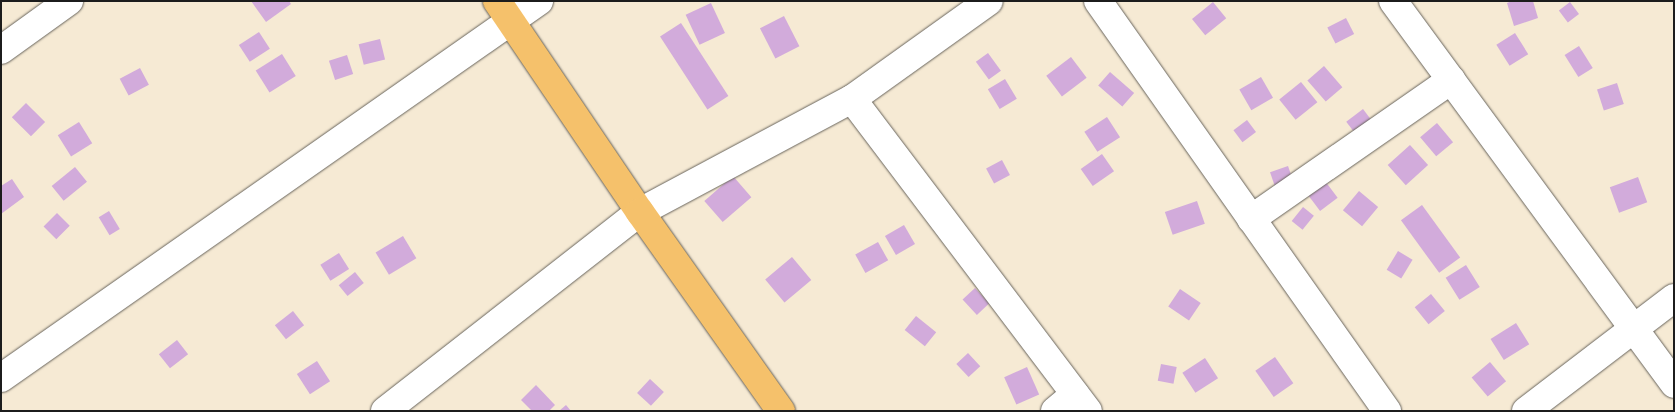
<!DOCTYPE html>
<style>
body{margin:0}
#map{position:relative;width:1675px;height:412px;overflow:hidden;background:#f6ead4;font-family:"Old Standard TT",serif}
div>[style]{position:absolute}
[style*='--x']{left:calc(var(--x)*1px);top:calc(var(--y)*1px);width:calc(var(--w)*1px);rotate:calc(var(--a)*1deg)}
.building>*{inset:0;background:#d2abdb;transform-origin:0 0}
.roads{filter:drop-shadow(0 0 1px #68645c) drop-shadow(0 0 1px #68645c)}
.minor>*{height:28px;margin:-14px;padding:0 14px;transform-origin:14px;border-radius:14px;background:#fff}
.major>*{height:28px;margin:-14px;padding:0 14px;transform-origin:14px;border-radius:14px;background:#f5c16b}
span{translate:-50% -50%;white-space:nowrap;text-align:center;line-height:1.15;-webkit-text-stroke:4px #fbf7ec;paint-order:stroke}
.frame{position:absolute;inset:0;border:2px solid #1c1c1c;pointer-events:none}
</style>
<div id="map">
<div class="building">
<div style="clip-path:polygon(251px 1px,289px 1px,291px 4px,266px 22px)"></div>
<div style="clip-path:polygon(1512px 1px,1533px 1px,1538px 18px,1514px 26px,1507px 3px)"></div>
<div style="left:1213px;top:2px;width:21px;height:27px;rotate:51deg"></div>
<div style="left:1570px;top:2px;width:15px;height:14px;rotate:53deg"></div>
<div style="left:711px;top:3px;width:33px;height:28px;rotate:65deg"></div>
<div style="left:784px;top:16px;width:34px;height:27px;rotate:63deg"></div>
<div style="left:1346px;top:18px;width:18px;height:21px;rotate:63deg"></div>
<div style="left:681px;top:23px;width:87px;height:25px;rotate:57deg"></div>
<div style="left:259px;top:32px;width:20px;height:24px;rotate:57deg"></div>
<div style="left:1515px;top:33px;width:25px;height:22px;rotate:58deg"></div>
<div style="left:380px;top:39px;width:21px;height:22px;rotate:76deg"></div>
<div style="left:1579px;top:46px;width:26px;height:17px;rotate:58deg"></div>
<div style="left:988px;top:53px;width:22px;height:15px;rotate:54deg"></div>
<div style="left:282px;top:54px;width:26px;height:31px;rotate:58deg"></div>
<div style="left:347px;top:55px;width:20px;height:19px;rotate:72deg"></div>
<div style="left:1071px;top:57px;width:26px;height:31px;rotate:53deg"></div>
<div style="left:1324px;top:66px;width:28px;height:22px;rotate:49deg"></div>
<div style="left:140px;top:68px;width:19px;height:23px;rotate:62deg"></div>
<div style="left:1110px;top:72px;width:32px;height:18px;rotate:41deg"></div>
<div style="left:1261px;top:77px;width:24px;height:25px;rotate:60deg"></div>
<div style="left:1005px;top:79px;width:23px;height:20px;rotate:59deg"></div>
<div style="left:1301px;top:82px;width:26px;height:28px;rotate:51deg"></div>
<div style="left:1617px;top:83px;width:22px;height:21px;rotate:72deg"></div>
<div style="left:26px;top:103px;width:27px;height:20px;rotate:45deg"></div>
<div style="left:1363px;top:109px;width:20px;height:21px;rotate:53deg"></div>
<div style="left:1107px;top:117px;width:24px;height:27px;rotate:57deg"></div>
<div style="left:1247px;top:120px;width:15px;height:17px;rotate:53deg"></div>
<div style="left:79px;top:122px;width:25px;height:25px;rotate:58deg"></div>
<div style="left:1437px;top:123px;width:25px;height:22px;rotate:50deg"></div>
<div style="left:1410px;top:145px;width:27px;height:30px;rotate:48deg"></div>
<div style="left:1102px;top:154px;width:21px;height:26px;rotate:55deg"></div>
<div style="left:1002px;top:160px;width:17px;height:18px;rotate:62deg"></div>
<div style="left:1288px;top:166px;width:21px;height:19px;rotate:71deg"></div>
<div style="left:75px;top:167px;width:19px;height:30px;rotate:51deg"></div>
<div style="left:733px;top:176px;width:28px;height:38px;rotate:49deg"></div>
<div style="left:1322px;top:177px;width:26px;height:22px;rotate:53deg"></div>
<div style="left:1638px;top:177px;width:27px;height:30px;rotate:70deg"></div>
<div style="clip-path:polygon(12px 179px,24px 197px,1px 214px,1px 186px)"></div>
<div style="left:1359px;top:191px;width:25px;height:25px;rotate:40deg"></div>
<div style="left:1197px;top:201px;width:24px;height:34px;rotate:71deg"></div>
<div style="left:1422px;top:205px;width:65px;height:26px;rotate:54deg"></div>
<div style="left:1303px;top:207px;width:14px;height:18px;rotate:39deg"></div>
<div style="left:109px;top:211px;width:21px;height:12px;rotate:59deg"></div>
<div style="left:57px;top:213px;width:18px;height:19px;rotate:45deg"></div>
<div style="left:904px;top:225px;width:22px;height:22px;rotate:60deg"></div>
<div style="left:403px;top:236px;width:26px;height:32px;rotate:59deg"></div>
<div style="left:878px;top:242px;width:21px;height:26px;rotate:61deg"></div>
<div style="left:1398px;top:251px;width:17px;height:22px;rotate:31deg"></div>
<div style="left:339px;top:253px;width:19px;height:22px;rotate:58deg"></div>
<div style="left:792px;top:257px;width:30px;height:35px;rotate:50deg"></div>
<div style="left:1466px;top:265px;width:26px;height:24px;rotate:58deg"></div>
<div style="left:355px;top:272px;width:14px;height:21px;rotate:51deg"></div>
<div style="left:975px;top:288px;width:21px;height:17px;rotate:47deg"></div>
<div style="left:1180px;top:289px;width:25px;height:21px;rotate:34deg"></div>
<div style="left:1431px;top:294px;width:22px;height:21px;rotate:51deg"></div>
<div style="left:293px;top:311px;width:18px;height:23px;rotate:52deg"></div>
<div style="left:916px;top:316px;width:26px;height:18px;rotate:39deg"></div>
<div style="left:1516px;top:323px;width:25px;height:30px;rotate:58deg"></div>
<div style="left:177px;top:340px;width:18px;height:23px;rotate:52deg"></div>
<div style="left:968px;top:353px;width:18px;height:16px;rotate:47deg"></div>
<div style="left:1275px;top:357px;width:32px;height:24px;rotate:55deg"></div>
<div style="left:1205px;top:358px;width:24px;height:27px;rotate:57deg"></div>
<div style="left:317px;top:361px;width:24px;height:24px;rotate:57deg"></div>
<div style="left:1490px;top:362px;width:25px;height:24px;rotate:50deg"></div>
<div style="left:1161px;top:364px;width:16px;height:17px;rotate:11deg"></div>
<div style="left:1027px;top:367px;width:30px;height:25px;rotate:66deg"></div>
<div style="left:650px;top:379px;width:19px;height:19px;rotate:43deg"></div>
<div style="clip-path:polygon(536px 385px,555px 405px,549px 411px,532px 411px,521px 400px)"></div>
<div style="clip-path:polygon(566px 405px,571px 411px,559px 411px)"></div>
</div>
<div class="roads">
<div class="minor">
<div style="--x:1098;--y:1;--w:502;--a:54.82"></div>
<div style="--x:1393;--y:1;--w:475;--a:53.7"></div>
<div style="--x:1;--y:50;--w:84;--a:-35.8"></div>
<div style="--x:852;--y:99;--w:391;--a:52.9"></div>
<div style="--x:1251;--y:219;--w:244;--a:-34.8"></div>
<div style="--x:1;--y:378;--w:657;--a:-35.02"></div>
<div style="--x:385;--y:411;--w:323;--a:-38"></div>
<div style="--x:640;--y:212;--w:240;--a:-28.1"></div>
<div style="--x:852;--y:99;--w:168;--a:-35.6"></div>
<div style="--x:1055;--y:411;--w:26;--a:-40"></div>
<div style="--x:1526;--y:411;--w:186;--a:-37.4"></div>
</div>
<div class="major">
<div style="--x:497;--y:1;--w:255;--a:55.9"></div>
<div style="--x:640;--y:212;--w:244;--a:54.7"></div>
</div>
</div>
<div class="frame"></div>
</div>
